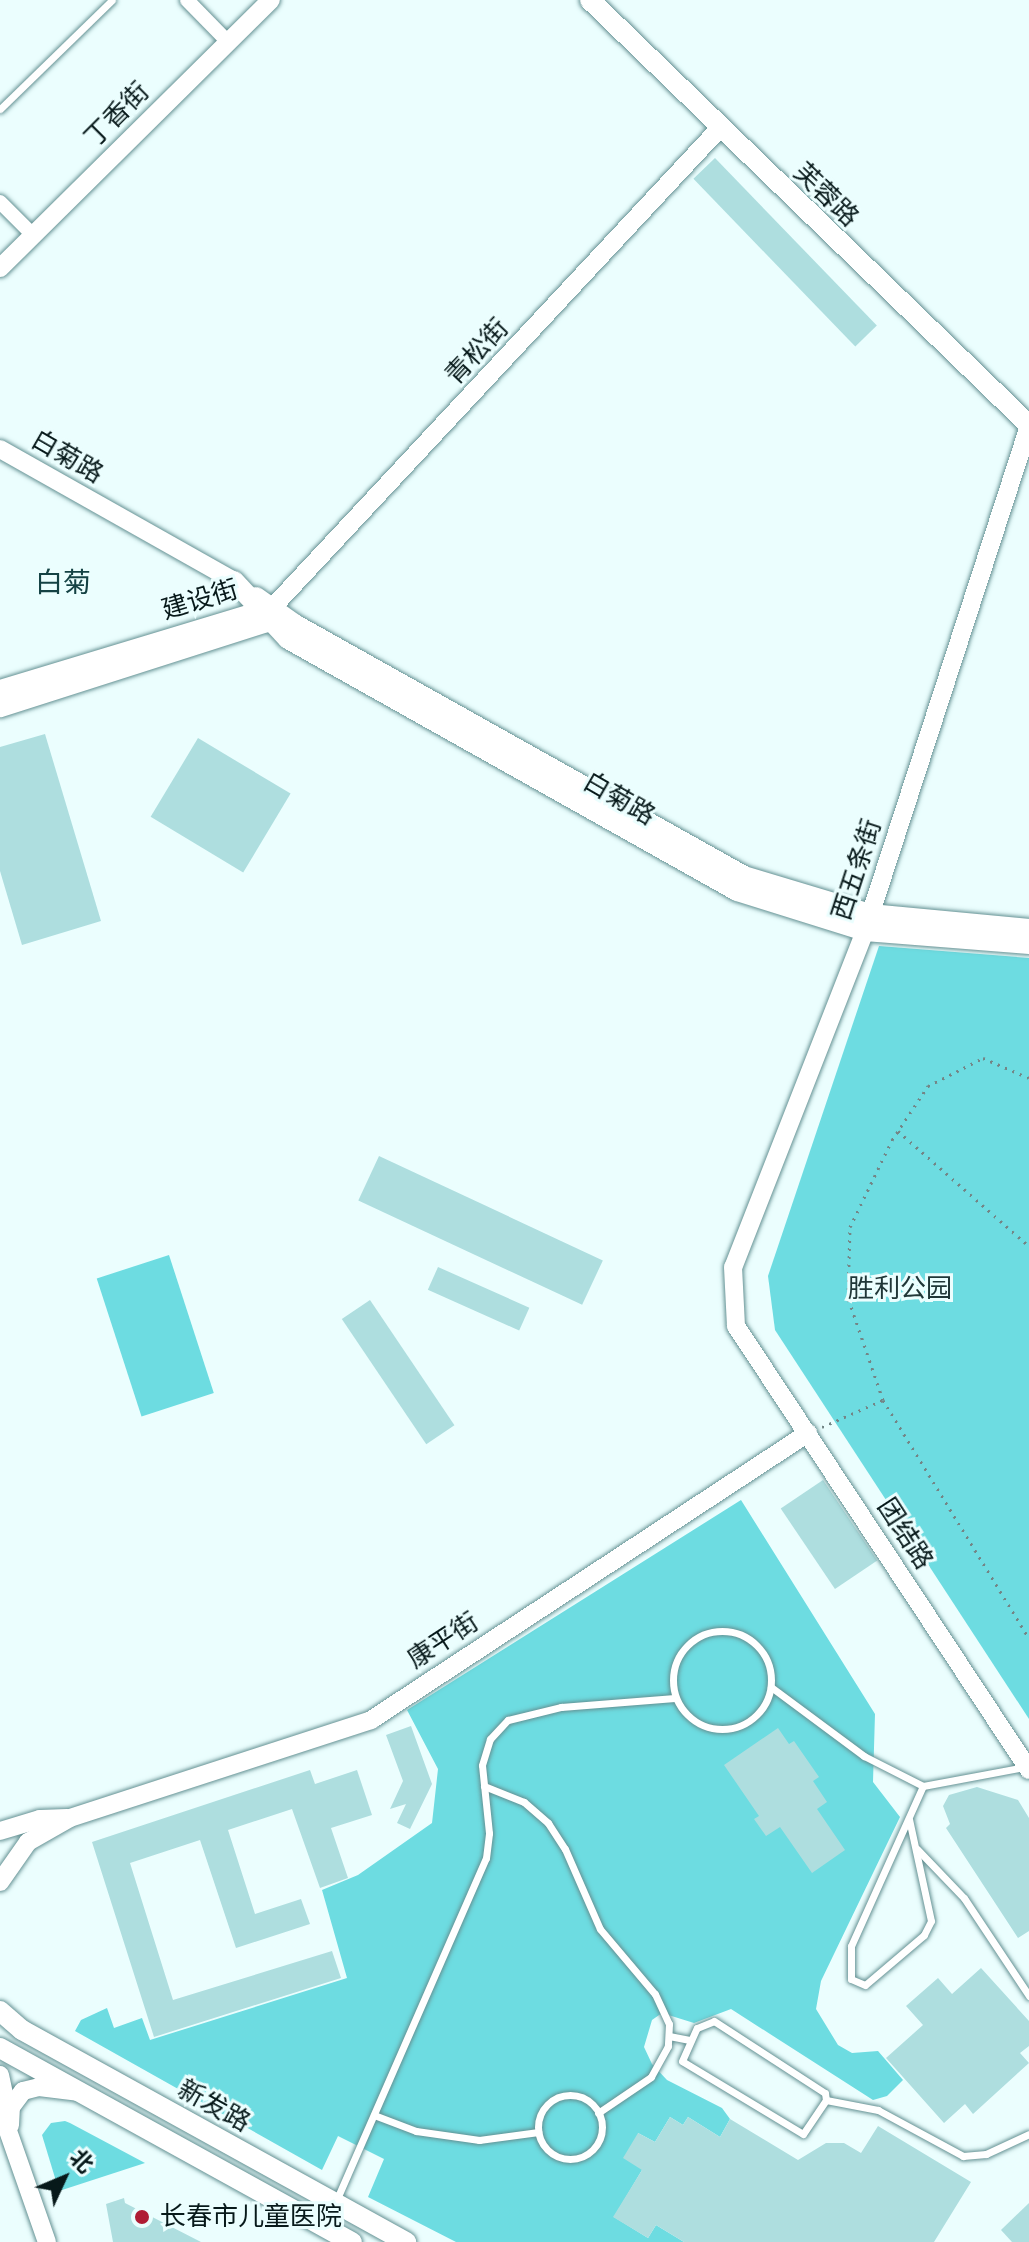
<!DOCTYPE html>
<meta charset="utf-8">
<style>
body{margin:0}
#map{position:relative;width:1029px;height:2242px;overflow:hidden;background:#ebfefe;font-family:"Nunito Sans","Noto Sans SC",sans-serif}
div>[style]{position:absolute}
[style*='--x']{left:calc(var(--x)*1px);top:calc(var(--y)*1px);width:calc(var(--w)*1px);rotate:calc(var(--a)*1deg)}
.green>*{inset:0;background:#6ddce1;transform-origin:0 0}
.building>*{inset:0;background:#aededf;transform-origin:0 0}
.path>*{height:3px;margin-top:-1.5px;transform-origin:0;background:repeating-linear-gradient(90deg,#738586 0 2px,transparent 0 8px)}
.roads{filter:drop-shadow(0 0 2px #649193) drop-shadow(0 0 2px #649193)}
.service>*{height:7px;margin:-3.5px;padding:0 3.5px;transform-origin:3.5px;border-radius:3.5px;background:#fff}
.service>.ring{margin:-3.5px;padding:0;box-sizing:content-box;background:none;border:7px solid #fff;border-radius:50%}
.minor>*{height:14px;margin:-7px;padding:0 7px;transform-origin:7px;border-radius:7px;background:#fff}
.tertiary>*{height:18px;margin:-9px;padding:0 9px;transform-origin:9px;border-radius:9px;background:#fff}
.secondary>*{height:20px;margin:-10px;padding:0 10px;transform-origin:10px;border-radius:10px;background:#fff}
.dots>*{width:22px;height:22px;translate:-50% -50%;box-sizing:border-box;border:4px solid #ebfefe;border-radius:50%}
span{translate:-50% -50%;white-space:nowrap;text-align:center;line-height:1.15;-webkit-text-stroke:6px #ebfefe;paint-order:stroke}
.street-label{font-size:26px;color:#07191a}
.park-label{font-size:26px;color:#203738}
.poi-label{font-size:26px;color:#07191a}
.left{translate:0 -50%;text-align:left}
.neighbourhood-label{font-size:28px;color:#144244}
.north{position:absolute;left:24px;top:2138px;width:80px;height:80px;-webkit-text-stroke:6px #ebfefe;paint-order:stroke;rotate:46deg;font-size:22px;font-weight:700;line-height:32px;text-align:center;color:#07191a}
.north::after{content:'';display:block;margin:auto;width:28px;height:36px;background:#07191a;clip-path:polygon(50% 0,100% 100%,50% 72%,0 100%)}
</style>
<div id="map">
<div class="green">
<div style="clip-path:polygon(879px 946px,1029px 958px,1029px 1719px,775px 1330px,768px 1276px)"></div>
<div style="left:169px;top:1255px;width:145px;height:76px;rotate:72deg"></div>
<div style="clip-path:polygon(741px 1500px,875px 1714px,873px 1782px,900px 1817px,821px 1981px,816px 2009px,838px 2045px,852px 2053px,878px 2051px,903px 2080px,887px 2096px,873px 2100px,731px 2009px,694px 2023px,662px 2013px,652px 2020px,644px 2047px,652px 2064px,667px 2080px,722px 2108px,730px 2119px,720px 2137px,688px 2117px,683px 2125px,670px 2117px,655px 2142px,638px 2133px,642px 2170px,614px 2217px,648px 2238px,656px 2225px,684px 2242px,456px 2242px,368px 2197px,384px 2159px,338px 2136px,322px 2170px,75px 2031px,81px 2020px,107px 2008px,114px 2028px,142px 2018px,150px 2040px,347px 1978px,322px 1890px,358px 1875px,432px 1823px,438px 1769px,407px 1710px)"></div>
<div style="clip-path:polygon(65px 2121px,70px 2123px,145px 2163px,59px 2191px,42px 2135px,51px 2123px)"></div>
</div>
<div class="building">
<div style="left:715px;top:158px;width:233px;height:30px;rotate:46deg"></div>
<div style="clip-path:polygon(45px 734px,101px 921px,22px 945px,0 871px,0 747px)"></div>
<div style="left:198px;top:738px;width:108px;height:92px;rotate:31deg"></div>
<div style="left:379px;top:1156px;width:247px;height:49px;rotate:25deg"></div>
<div style="left:438px;top:1267px;width:100px;height:25px;rotate:24deg"></div>
<div style="left:370px;top:1300px;width:151px;height:34px;rotate:56deg"></div>
<div style="left:823px;top:1480px;width:97px;height:51px;rotate:56deg"></div>
<div style="clip-path:polygon(411px 1726px,432px 1784px,410px 1829px,397px 1823px,406px 1804px,390px 1809px,403px 1781px,386px 1735px)"></div>
<div style="clip-path:polygon(778px 1728px,789px 1744px,794px 1741px,819px 1777px,813px 1781px,827px 1802px,817px 1809px,845px 1850px,812px 1873px,780px 1827px,766px 1836px,754px 1819px,759px 1816px,724px 1765px)"></div>
<div style="clip-path:polygon(310px 1770px,315px 1784px,357px 1770px,372px 1815px,331px 1828px,348px 1878px,320px 1888px,292px 1809px,228px 1830px,255px 1914px,301px 1899px,310px 1924px,236px 1948px,200px 1840px,130px 1863px,173px 2000px,332px 1951px,341px 1978px,154px 2037px,92px 1842px)"></div>
<div style="clip-path:polygon(977px 1787px,1018px 1800px,1029px 1818px,1029px 1931px,1018px 1938px,946px 1828px,950px 1824px,943px 1806px,949px 1795px)"></div>
<div style="clip-path:polygon(981px 1968px,1029px 2021px,1029px 2046px,1020px 2053px,1029px 2063px,973px 2114px,965px 2104px,944px 2123px,886px 2058px,923px 2025px,906px 2006px,938px 1978px,952px 1994px)"></div>
<div style="clip-path:polygon(670px 2117px,683px 2125px,688px 2117px,720px 2137px,730px 2119px,798px 2160px,826px 2143px,844px 2143px,861px 2153px,878px 2126px,971px 2182px,934px 2242px,684px 2242px,656px 2225px,648px 2238px,613px 2217px,642px 2170px,623px 2158px,638px 2133px,655px 2142px)"></div>
<div style="clip-path:polygon(124px 2198px,125px 2203px,201px 2242px,113px 2242px,106px 2204px)"></div>
<div style="clip-path:polygon(1029px 2203px,1029px 2242px,1012px 2242px,1001px 2230px)"></div>
</div>
<div class="path">
<div style="--x:898;--y:1131;--w:174;--a:41.3"></div>
<div style="--x:883;--y:1400;--w:108;--a:-108.9"></div>
<div style="--x:848;--y:1298;--w:71;--a:-88.4"></div>
<div style="--x:850;--y:1227;--w:97;--a:-64.2"></div>
<div style="--x:892;--y:1140;--w:65;--a:-56.3"></div>
<div style="--x:928;--y:1086;--w:62;--a:-27"></div>
<div style="--x:983;--y:1058;--w:50;--a:23.5"></div>
<div style="--x:822;--y:1427;--w:67;--a:-23.9"></div>
<div style="--x:883;--y:1400;--w:279;--a:58.5"></div>
</div>
<div class="roads">
<div class="service">
<div style="--x:0;--y:109;--w:156;--a:-44.2"></div>
<div class="ring" style="left:673px;top:1631px;width:91px;height:91px"></div>
<div style="--x:771;--y:1687;--w:116;--a:36.6"></div>
<div style="--x:864;--y:1756;--w:66;--a:27"></div>
<div style="--x:923;--y:1786;--w:104;--a:-10.6"></div>
<div style="--x:484;--y:1786;--w:43;--a:21.8"></div>
<div style="--x:524;--y:1802;--w:32;--a:41"></div>
<div style="--x:548;--y:1823;--w:31;--a:57"></div>
<div style="--x:565;--y:1849;--w:87;--a:66.4"></div>
<div style="--x:600;--y:1929;--w:85;--a:49.8"></div>
<div style="--x:655;--y:1994;--w:33;--a:65"></div>
<div style="--x:669;--y:2024;--w:22;--a:93"></div>
<div style="--x:668;--y:2046;--w:35;--a:119"></div>
<div style="--x:651;--y:2077;--w:64;--a:145.8"></div>
<div style="--x:909;--y:1819;--w:104;--a:77.8"></div>
<div style="--x:931;--y:1921;--w:16;--a:117"></div>
<div style="--x:924;--y:1935;--w:77;--a:139.7"></div>
<div style="--x:865;--y:1985;--w:15;--a:-157"></div>
<div style="--x:851;--y:1979;--w:33;--a:-90"></div>
<div style="--x:851;--y:1946;--w:175;--a:-65.8"></div>
<div style="--x:917;--y:1849;--w:68;--a:46.2"></div>
<div style="--x:964;--y:1898;--w:118;--a:56.4"></div>
<div style="--x:714;--y:2021;--w:132;--a:33"></div>
<div style="--x:825;--y:2093;--w:7;--a:82"></div>
<div style="--x:826;--y:2100;--w:41;--a:124.1"></div>
<div style="--x:803;--y:2134;--w:141;--a:-148.9"></div>
<div style="--x:682;--y:2061;--w:36;--a:-66"></div>
<div style="--x:697;--y:2028;--w:18;--a:-22"></div>
<div style="--x:669;--y:2036;--w:21;--a:11"></div>
<div class="ring" style="left:538px;top:2095px;width:57px;height:57px"></div>
<div style="--x:826;--y:2100;--w:53;--a:10.9"></div>
<div style="--x:878;--y:2110;--w:97;--a:28.4"></div>
<div style="--x:963;--y:2156;--w:23;--a:-5"></div>
<div style="--x:986;--y:2154;--w:47;--a:-24.9"></div>
<div style="--x:374;--y:2115;--w:45;--a:20.9"></div>
<div style="--x:416;--y:2131;--w:64;--a:8.1"></div>
<div style="--x:479;--y:2140;--w:60;--a:-7.7"></div>
<div style="--x:336;--y:2201;--w:374;--a:-66.4"></div>
<div style="--x:486;--y:1858;--w:25;--a:-83"></div>
<div style="--x:489;--y:1833;--w:68;--a:-95.9"></div>
<div style="--x:482;--y:1765;--w:27;--a:-73"></div>
<div style="--x:490;--y:1739;--w:26;--a:-47"></div>
<div style="--x:508;--y:1720;--w:55;--a:-13.8"></div>
<div style="--x:561;--y:1707;--w:114;--a:-4.5"></div>
</div>
<div class="minor">
<div style="--x:187;--y:0;--w:59;--a:45.7"></div>
<div style="--x:0;--y:202;--w:47;--a:45"></div>
</div>
<div class="tertiary">
<div style="--x:0;--y:268;--w:381;--a:-44.7"></div>
<div style="--x:1029;--y:426;--w:531;--a:107.99"></div>
<div style="--x:865;--y:931;--w:361;--a:111.4"></div>
<div style="--x:733;--y:1267;--w:59;--a:87.1"></div>
<div style="--x:736;--y:1326;--w:532;--a:56.58"></div>
<div style="--x:0;--y:449;--w:269;--a:29.4"></div>
<div style="--x:272;--y:608;--w:655;--a:-46.98"></div>
<div style="--x:0;--y:1831;--w:42;--a:-16.7"></div>
<div style="--x:40;--y:1819;--w:27;--a:-2"></div>
<div style="--x:0;--y:1882;--w:49;--a:-55"></div>
<div style="--x:28;--y:1842;--w:48;--a:-29.7"></div>
<div style="--x:70;--y:1818;--w:317;--a:-18"></div>
<div style="--x:371;--y:1720;--w:523;--a:-33.29"></div>
<div style="--x:0;--y:2075;--w:40;--a:78"></div>
<div style="--x:0;--y:2108;--w:142;--a:70.7"></div>
<div style="--x:10;--y:2125;--w:18;--a:-87"></div>
<div style="--x:11;--y:2107;--w:20;--a:-53"></div>
<div style="--x:23;--y:2091;--w:16;--a:-14"></div>
<div style="--x:39;--y:2087;--w:39;--a:7"></div>
</div>
<div class="secondary">
<div style="--x:590;--y:0;--w:611;--a:44.07"></div>
<div style="--x:234;--y:581;--w:79;--a:47"></div>
<div style="--x:288;--y:639;--w:515;--a:29.3"></div>
<div style="--x:737;--y:891;--w:134;--a:17.4"></div>
<div style="--x:865;--y:931;--w:165;--a:4.5"></div>
<div style="--x:256;--y:597;--w:49;--a:35"></div>
<div style="--x:296;--y:625;--w:514;--a:29.26"></div>
<div style="--x:744;--y:876;--w:132;--a:16.8"></div>
<div style="--x:870;--y:914;--w:160;--a:5.4"></div>
<div style="--x:0;--y:690;--w:284;--a:-16.8"></div>
<div style="--x:272;--y:608;--w:15;--a:110"></div>
<div style="--x:267;--y:622;--w:280;--a:162.3"></div>
<div style="--x:0;--y:2011;--w:29;--a:41"></div>
<div style="--x:22;--y:2030;--w:439;--a:28.9"></div>
<div style="--x:0;--y:2048;--w:402;--a:28.9"></div>
</div>
</div>
<div class="dots">
<div style="left:142px;top:2217px;background:#af1c34"></div>
</div>
<div class="street-label">
<span style="left:117px;top:115px;rotate:-45deg">丁香街</span>
<span style="left:826px;top:195px;rotate:44deg">芙蓉路</span>
<span style="left:477px;top:352px;rotate:-47deg">青松街</span>
<span style="left:67px;top:457px;rotate:30deg">白菊路</span>
<span style="left:200px;top:600px;rotate:-17deg">建设街</span>
<span style="left:619px;top:799px;rotate:30deg">白菊路</span>
<span style="left:857px;top:870px;rotate:-72deg">西五条街</span>
<span style="left:905px;top:1534px;rotate:57deg">团结路</span>
<span style="left:443px;top:1641px;rotate:-33deg">康平街</span>
<span style="left:214px;top:2106px;rotate:29deg">新发路</span>
</div>
<div class="park-label">
<span style="left:900px;top:1289px">胜利公园</span>
</div>
<div class="poi-label">
<span class="left" style="left:160px;top:2217px">长春市儿童医院</span>
</div>
<div class="neighbourhood-label">
<span style="left:63px;top:583px">白菊</span>
</div>
<div class="north">北</div>
</div>
